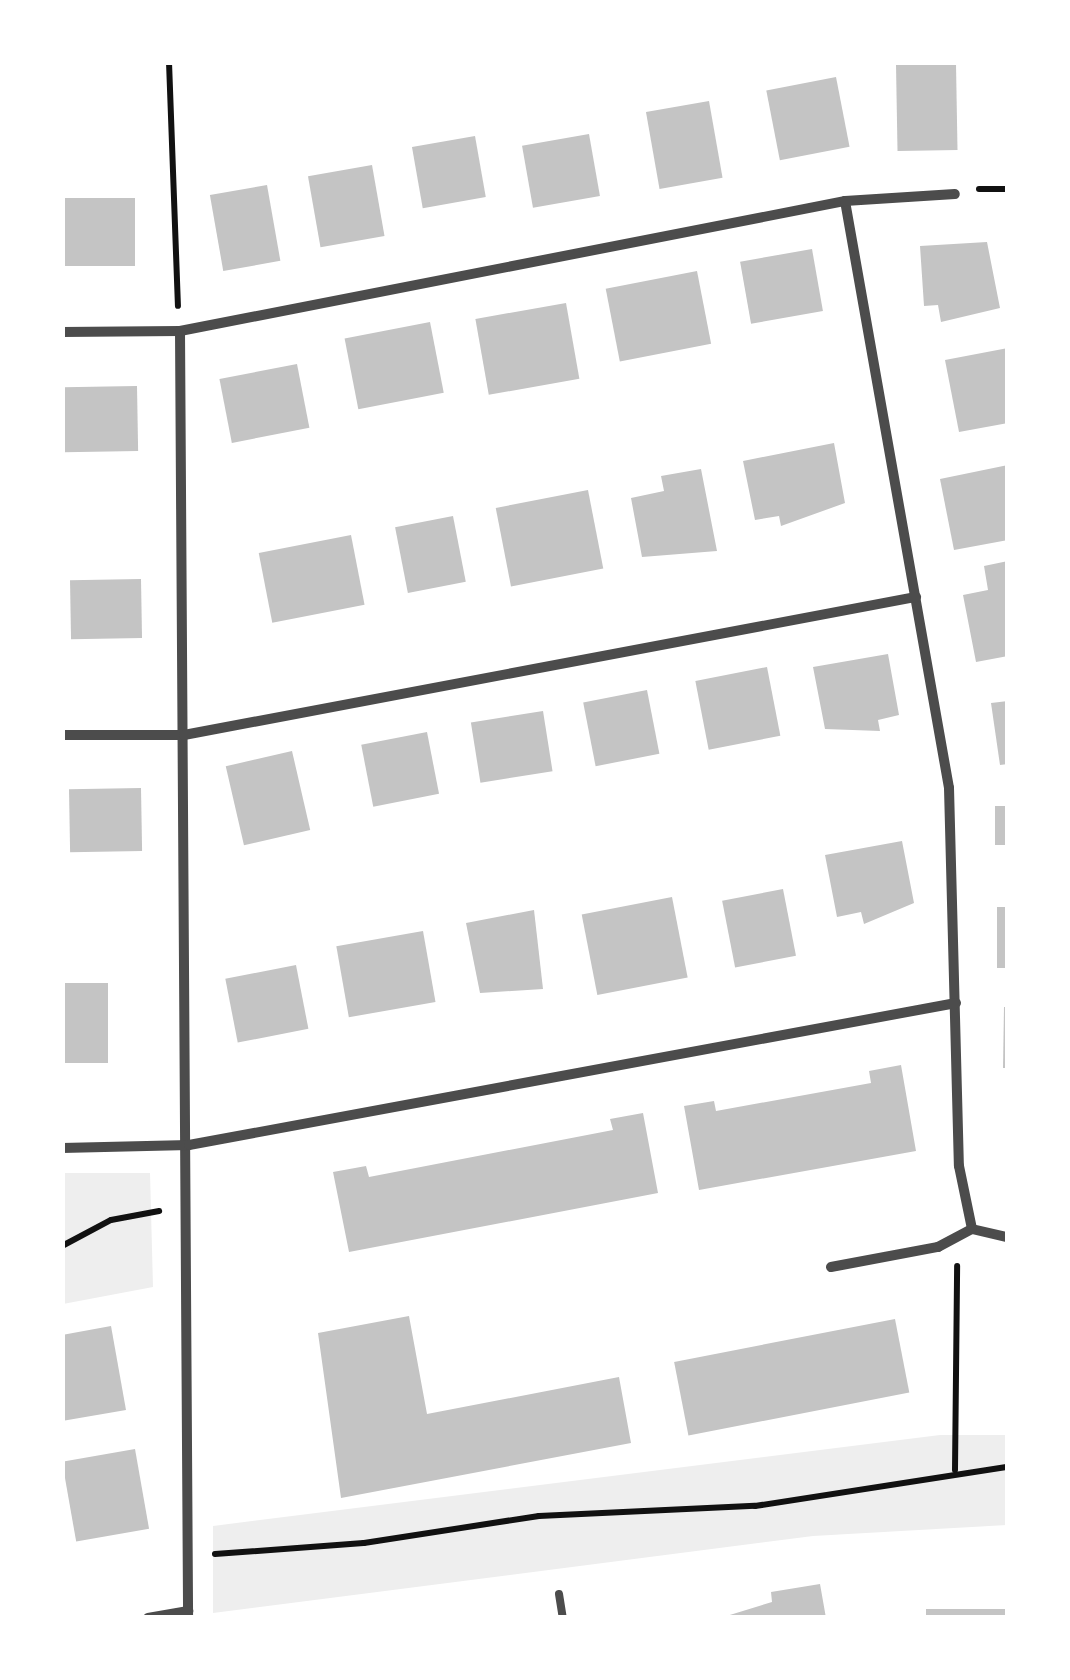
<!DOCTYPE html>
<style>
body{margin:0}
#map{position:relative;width:1070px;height:1680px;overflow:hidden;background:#fff;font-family:"Crimson Pro",serif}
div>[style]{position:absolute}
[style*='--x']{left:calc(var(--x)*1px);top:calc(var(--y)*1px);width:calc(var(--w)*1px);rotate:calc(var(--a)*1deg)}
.green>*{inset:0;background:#eee}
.building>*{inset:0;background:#c4c4c4;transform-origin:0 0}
.path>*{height:6px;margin:-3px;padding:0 3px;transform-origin:3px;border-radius:3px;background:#111}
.service>*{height:8px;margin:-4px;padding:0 4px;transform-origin:4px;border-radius:4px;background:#4c4c4c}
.minor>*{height:10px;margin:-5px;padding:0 5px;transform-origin:5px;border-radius:5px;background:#4c4c4c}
span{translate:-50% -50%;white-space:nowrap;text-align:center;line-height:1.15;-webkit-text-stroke:8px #fff;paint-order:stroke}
.frame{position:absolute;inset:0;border:65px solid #fff;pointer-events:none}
</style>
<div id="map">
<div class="green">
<div style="clip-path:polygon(63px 1173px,150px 1173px,153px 1287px,63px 1304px)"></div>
<div style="clip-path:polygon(940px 1435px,1007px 1435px,1007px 1525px,813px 1536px,213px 1613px,213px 1526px)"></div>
</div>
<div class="building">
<div style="left:956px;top:64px;width:86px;height:60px;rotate:89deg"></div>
<div style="left:836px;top:77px;width:71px;height:71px;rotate:79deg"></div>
<div style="left:709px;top:101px;width:78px;height:64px;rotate:80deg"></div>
<div style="left:589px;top:134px;width:63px;height:68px;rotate:80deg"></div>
<div style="left:475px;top:136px;width:62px;height:64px;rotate:80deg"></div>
<div style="left:372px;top:165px;width:72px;height:65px;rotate:80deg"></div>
<div style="left:267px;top:185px;width:77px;height:58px;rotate:80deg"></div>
<div style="left:62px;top:198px;width:73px;height:68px"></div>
<div style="clip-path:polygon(987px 242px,1000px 308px,941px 322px,938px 305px,924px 306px,920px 246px)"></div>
<div style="left:812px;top:249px;width:63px;height:73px;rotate:80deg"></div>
<div style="left:697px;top:271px;width:74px;height:93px;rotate:79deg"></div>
<div style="left:566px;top:303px;width:77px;height:92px;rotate:80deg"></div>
<div style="left:430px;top:322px;width:72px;height:87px;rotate:79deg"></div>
<div style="clip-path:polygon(1008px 348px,1008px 423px,959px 432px,945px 360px)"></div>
<div style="left:297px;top:364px;width:65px;height:79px;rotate:79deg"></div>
<div style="left:137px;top:386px;width:65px;height:74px;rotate:89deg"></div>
<div style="clip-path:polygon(834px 443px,845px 503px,781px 526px,779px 516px,755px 520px,743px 461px)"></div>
<div style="clip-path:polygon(1008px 465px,1008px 540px,954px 550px,940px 479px)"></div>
<div style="clip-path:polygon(701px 469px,717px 551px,642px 557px,631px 498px,664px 491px,661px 476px)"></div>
<div style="left:588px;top:490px;width:80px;height:94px;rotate:79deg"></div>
<div style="left:453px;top:516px;width:67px;height:59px;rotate:79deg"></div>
<div style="left:351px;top:535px;width:71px;height:94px;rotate:79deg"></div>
<div style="clip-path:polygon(1008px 561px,1008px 656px,976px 662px,963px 595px,988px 590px,984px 566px)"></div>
<div style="left:141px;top:579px;width:59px;height:71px;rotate:89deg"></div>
<div style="clip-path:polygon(888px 654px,899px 715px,878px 720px,880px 731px,825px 729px,813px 667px)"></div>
<div style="left:767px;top:667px;width:70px;height:73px;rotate:79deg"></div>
<div style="left:647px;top:690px;width:65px;height:65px;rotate:79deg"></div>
<div style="clip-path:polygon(1008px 701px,1008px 764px,1000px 765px,991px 703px)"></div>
<div style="left:543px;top:711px;width:61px;height:73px;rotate:81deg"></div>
<div style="left:427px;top:732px;width:63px;height:67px;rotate:79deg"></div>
<div style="left:292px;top:751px;width:81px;height:68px;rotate:77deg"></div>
<div style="left:141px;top:788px;width:63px;height:72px;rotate:89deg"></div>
<div style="left:995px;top:806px;width:13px;height:39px"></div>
<div style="clip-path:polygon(902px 841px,914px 903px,864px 924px,861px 912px,837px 917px,825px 855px)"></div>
<div style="left:783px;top:889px;width:68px;height:62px;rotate:79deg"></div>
<div style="left:672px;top:897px;width:82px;height:92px;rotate:79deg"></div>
<div style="left:997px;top:907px;width:11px;height:61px"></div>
<div style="clip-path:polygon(534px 910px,543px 989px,480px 993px,466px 923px)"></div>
<div style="left:423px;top:931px;width:72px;height:88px;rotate:80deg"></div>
<div style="left:296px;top:965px;width:65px;height:72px;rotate:79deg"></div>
<div style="left:108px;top:983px;width:80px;height:46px;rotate:90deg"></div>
<div style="clip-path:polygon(1004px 1007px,1008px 1007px,1008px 1068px,1003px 1068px)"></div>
<div style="clip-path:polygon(901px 1065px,916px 1151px,699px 1190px,684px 1106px,714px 1101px,716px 1111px,871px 1083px,869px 1071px)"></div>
<div style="clip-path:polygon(643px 1113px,658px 1193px,349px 1252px,333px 1172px,366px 1166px,369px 1177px,613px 1130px,610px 1119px)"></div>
<div style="clip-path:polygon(409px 1316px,427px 1414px,619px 1377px,631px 1443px,341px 1498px,318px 1333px)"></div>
<div style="left:895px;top:1319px;width:75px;height:225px;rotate:79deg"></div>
<div style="clip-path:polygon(111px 1326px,126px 1410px,62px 1421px,62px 1335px)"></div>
<div style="left:135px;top:1449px;width:81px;height:74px;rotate:80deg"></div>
<div style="clip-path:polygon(820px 1584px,826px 1618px,720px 1618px,772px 1602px,771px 1592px)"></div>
<div style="left:1008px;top:1609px;width:9px;height:82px;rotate:90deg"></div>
</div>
<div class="path">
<div style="--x:169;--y:62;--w:244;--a:87.9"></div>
<div style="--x:979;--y:189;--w:29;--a:0"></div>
<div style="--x:62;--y:1246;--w:55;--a:-28"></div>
<div style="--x:111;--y:1220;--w:49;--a:-10.6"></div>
<div style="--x:955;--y:1470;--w:204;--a:-89.4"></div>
<div style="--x:215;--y:1554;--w:149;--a:-4.2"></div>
<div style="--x:364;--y:1543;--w:177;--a:-8.8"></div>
<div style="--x:539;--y:1516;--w:216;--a:-2.7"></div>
<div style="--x:755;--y:1506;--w:256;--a:-8.8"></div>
</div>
<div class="service">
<div style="--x:559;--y:1594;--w:24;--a:81"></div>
</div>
<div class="minor">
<div style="--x:845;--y:201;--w:596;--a:79.95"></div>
<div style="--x:949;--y:788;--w:378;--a:88.5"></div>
<div style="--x:959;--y:1166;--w:64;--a:78.3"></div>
<div style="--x:972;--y:1229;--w:37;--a:13"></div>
<div style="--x:180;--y:331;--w:1287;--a:89.64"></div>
<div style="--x:62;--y:332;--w:118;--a:-0.5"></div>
<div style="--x:180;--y:331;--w:678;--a:-11.06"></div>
<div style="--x:845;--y:201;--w:110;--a:-3.6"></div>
<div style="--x:62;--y:735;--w:122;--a:0"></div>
<div style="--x:184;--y:735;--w:745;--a:-10.68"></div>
<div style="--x:62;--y:1148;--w:127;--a:-1.4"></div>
<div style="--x:189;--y:1145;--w:780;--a:-10.49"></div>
<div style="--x:831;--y:1267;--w:109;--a:-10.6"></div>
<div style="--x:938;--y:1247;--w:38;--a:-28"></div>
<div style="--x:148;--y:1618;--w:41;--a:-9.9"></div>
</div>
<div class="frame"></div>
</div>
